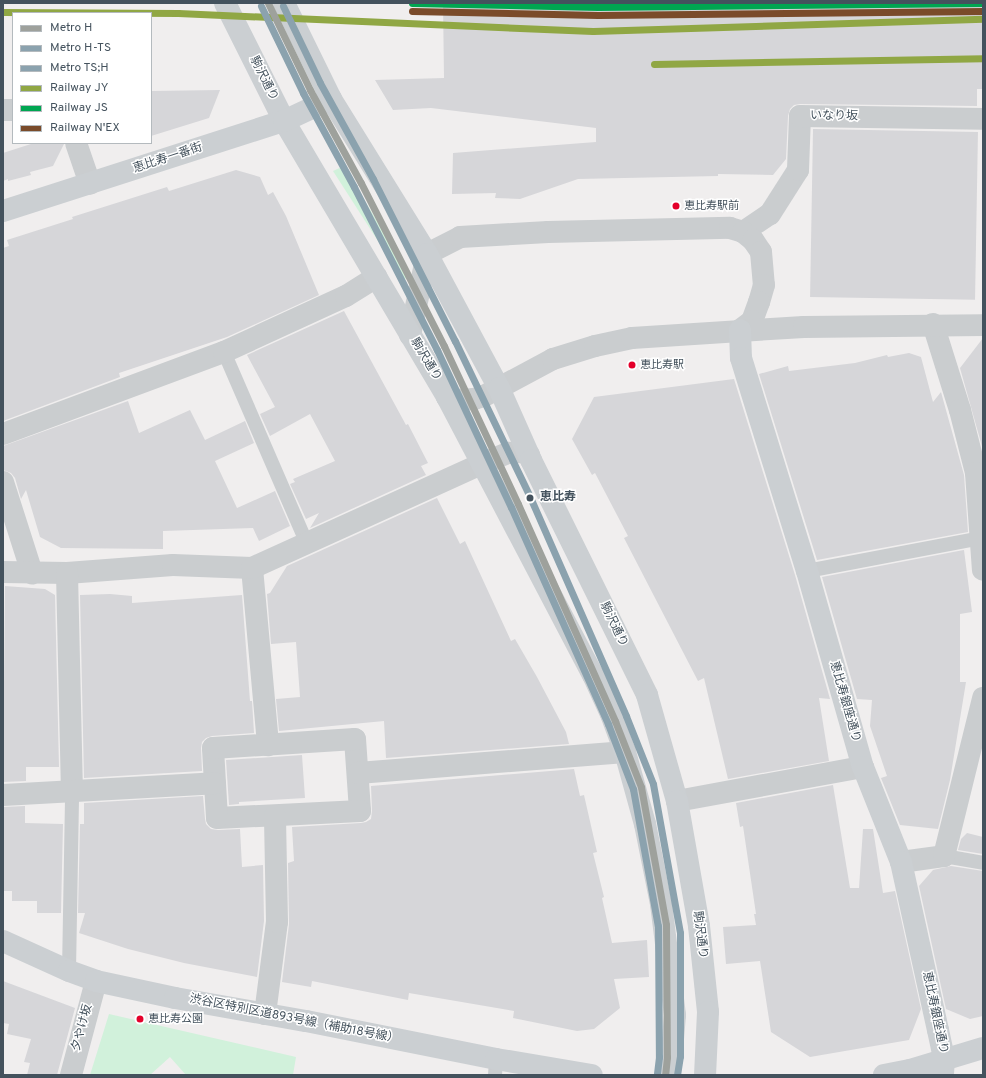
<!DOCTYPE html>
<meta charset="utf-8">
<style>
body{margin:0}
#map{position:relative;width:986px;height:1078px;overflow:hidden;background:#f0eeee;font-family:Overpass,"Noto Sans JP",sans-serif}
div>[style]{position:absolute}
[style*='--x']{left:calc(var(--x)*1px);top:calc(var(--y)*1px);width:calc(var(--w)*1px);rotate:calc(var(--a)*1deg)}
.green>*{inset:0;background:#d1f1db}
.building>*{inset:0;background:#d6d6d9;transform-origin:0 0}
.lane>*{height:14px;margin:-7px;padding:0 7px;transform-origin:7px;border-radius:7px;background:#cacdcf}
.street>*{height:22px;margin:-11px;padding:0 11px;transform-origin:11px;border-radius:11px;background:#cacdcf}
.secondary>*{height:22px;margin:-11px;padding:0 11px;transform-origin:11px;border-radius:11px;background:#cbcfd2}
.rail-1>*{height:7px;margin:-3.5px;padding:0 3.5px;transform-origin:3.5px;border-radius:3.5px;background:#90a744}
.rail-2>*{height:7px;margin:-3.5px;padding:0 3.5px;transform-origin:3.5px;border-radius:3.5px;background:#00a651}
.rail-3>*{height:7px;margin:-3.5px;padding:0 3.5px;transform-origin:3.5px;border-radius:3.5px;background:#7a4b2a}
.metro-1>*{height:7px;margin:-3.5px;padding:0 3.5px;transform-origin:3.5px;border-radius:3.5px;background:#9ea19c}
.metro-2>*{height:7px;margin:-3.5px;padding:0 3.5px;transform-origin:3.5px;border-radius:3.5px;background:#8ba2ae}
.metro-3>*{height:7px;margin:-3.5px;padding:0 3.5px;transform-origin:3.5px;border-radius:3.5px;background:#8ba2ae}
.dots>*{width:11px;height:11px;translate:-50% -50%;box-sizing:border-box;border:2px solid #fff;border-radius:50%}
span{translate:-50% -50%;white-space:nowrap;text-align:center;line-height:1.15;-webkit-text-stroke:3px #fff;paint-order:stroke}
.bus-label{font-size:11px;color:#44525d}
.left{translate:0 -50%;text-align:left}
.street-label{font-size:12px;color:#44525d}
.stop-label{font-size:12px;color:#44525d;font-weight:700}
.frame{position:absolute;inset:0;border:4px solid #44525d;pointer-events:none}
.legend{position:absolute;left:12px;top:12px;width:140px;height:132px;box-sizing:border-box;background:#fff;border:1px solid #b4babe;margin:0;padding:5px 7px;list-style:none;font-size:12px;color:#44525d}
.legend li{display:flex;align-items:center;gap:8px;height:20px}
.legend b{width:20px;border:1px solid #b4babe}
</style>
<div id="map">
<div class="green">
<div style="clip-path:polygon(344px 166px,410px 276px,403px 280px,333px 171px)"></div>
<div style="clip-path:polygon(109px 1014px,296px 1057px,293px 1075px,186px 1075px,170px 1057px,150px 1075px,90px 1075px)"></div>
</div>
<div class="building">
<div style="clip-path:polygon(443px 3px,983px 3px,983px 89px,977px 89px,977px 106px,800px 104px,794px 105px,790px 109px,788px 116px,786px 159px,773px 175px,718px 174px,718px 176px,578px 179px,520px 199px,495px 198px,496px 193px,452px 194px,453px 153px,596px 142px,596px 128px,431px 108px,393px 110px,375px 80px,444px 78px)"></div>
<div style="clip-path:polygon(220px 90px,209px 118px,151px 136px,151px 91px)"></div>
<div style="left:813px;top:129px;width:165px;height:168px;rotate:1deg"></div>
<div style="clip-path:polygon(34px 143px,64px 144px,53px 166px,30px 172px,31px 175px,8px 181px,8px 179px,3px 181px,3px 153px)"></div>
<div style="clip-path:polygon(236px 170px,260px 177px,268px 195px,273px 192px,286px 216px,319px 295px,227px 337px,119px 373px,120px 377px,3px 421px,3px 248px,9px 246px,7px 240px,73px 219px,72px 217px,167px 187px,169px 191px)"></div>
<div style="clip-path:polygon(344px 311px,406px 425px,408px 424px,428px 463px,421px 466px,426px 475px,310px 528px,319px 513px,306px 519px,290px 484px,295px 482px,293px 479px,335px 461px,310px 414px,270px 436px,260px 414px,275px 407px,247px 355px)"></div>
<div style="clip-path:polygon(983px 338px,983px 450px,960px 368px)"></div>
<div style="clip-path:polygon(909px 353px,921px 357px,933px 402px,941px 392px,964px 475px,968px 532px,817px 560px,759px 374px,788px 366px,789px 371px,855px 363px,887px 355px,888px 357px)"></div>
<div style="clip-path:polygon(734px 379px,795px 575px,830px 699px,819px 698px,829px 761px,728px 779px,704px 678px,698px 681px,624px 538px,628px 536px,595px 473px,592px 475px,572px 439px,594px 397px)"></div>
<div style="clip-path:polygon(128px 401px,139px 433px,190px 410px,205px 440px,245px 421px,254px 443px,215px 461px,237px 508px,275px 491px,290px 526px,259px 541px,253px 528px,163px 531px,163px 549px,61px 548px,40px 537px,26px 490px,21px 499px,15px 478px,11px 473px,3px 470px,3px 446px)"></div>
<div style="clip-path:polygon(437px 498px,460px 544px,465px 541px,511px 641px,515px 639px,537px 677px,566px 732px,569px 744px,386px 758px,384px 721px,279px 731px,276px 699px,300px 697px,296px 642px,271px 644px,267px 594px,270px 593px,287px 566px)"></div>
<div style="clip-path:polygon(969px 549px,964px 550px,972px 612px,960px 614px,960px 682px,966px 682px,950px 780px,938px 829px,900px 825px,881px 778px,887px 776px,870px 726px,872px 700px,857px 699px,822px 577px)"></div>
<div style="clip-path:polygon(5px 586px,45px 589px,55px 595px,59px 767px,26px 767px,26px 781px,3px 782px)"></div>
<div style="clip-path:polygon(110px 594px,132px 596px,132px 603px,242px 595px,250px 701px,252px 701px,254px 733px,212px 736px,206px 738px,202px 742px,201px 748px,202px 771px,84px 778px,80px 595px)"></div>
<div style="clip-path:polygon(302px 755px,305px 798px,239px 802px,239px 804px,229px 805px,226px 760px)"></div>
<div style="clip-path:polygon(574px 769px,580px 796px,584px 795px,597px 852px,593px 853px,604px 897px,602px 898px,612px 943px,647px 940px,649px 977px,614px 979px,620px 1008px,594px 1029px,577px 1031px,513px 1018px,514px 1011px,409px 993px,408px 1000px,312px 981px,311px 987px,282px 982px,289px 924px,288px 863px,294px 861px,292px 827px,361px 823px,366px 822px,371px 819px,372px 811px,371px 786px)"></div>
<div style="clip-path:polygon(833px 785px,850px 888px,859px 888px,863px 829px,873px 829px,883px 893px,895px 891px,921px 1009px,909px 1040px,810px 1057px,771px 1032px,760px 961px,726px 964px,723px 927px,756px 925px,754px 914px,756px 914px,743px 826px,740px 827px,736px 803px)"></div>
<div style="clip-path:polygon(203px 796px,205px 819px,206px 824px,211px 829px,218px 830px,240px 829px,242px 867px,263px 865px,264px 921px,257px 977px,184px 963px,128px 949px,79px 933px,85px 913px,78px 913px,80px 824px,84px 824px,84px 803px)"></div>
<div style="clip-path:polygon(25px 806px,25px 823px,63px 824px,61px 913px,37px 913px,37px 901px,12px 901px,12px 891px,3px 891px,3px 807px)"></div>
<div style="clip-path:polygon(967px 833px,983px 837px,983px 854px,958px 850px,961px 839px)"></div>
<div style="clip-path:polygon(951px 866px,983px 871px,983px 1016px,970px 1019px,946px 1009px,919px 886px,933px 870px)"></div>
<div style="clip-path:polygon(3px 981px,75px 1008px,57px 1075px,27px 1075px,30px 1063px,24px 1062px,31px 1039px,7px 1034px,9px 1024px,3px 1023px)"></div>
</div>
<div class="lane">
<div style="--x:224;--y:352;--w:209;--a:66.6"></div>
<div style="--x:807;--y:571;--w:178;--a:-10.7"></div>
<div style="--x:944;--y:856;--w:40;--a:10"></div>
<div style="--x:69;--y:971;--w:179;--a:-89"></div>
<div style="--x:495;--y:1075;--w:16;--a:-86"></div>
</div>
<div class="street">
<div style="--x:3;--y:110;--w:10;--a:0"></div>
<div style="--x:76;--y:143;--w:43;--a:71.1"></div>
<div style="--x:743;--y:232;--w:32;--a:-34"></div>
<div style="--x:770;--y:214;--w:52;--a:-57.5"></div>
<div style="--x:798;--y:170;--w:54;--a:-87.9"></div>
<div style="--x:800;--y:116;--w:183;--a:0.9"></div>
<div style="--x:933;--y:324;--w:90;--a:72.6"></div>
<div style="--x:960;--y:410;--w:65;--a:75.7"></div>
<div style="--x:976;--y:473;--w:97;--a:85.9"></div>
<div style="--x:410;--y:335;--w:83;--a:-78.1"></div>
<div style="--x:427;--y:254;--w:37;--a:-27"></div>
<div style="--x:460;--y:237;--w:88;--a:-3.3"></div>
<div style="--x:548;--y:232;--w:182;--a:-1.3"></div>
<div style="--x:730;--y:228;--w:14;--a:17"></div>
<div style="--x:743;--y:232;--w:13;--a:39"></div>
<div style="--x:753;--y:240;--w:14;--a:56"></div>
<div style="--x:761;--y:252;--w:33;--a:85"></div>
<div style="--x:764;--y:285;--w:18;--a:106"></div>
<div style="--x:759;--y:302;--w:20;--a:110"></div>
<div style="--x:752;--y:321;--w:15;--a:143"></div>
<div style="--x:447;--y:397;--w:12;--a:14"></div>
<div style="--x:459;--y:400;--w:15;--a:-4"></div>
<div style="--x:474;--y:399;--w:10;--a:-17"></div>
<div style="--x:484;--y:396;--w:78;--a:-28.2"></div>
<div style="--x:553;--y:359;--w:44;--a:-17.2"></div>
<div style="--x:595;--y:346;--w:38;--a:-12"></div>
<div style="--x:632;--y:338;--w:172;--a:-3.7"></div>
<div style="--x:804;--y:327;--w:179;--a:-0.6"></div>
<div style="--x:3;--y:434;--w:236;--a:-20.4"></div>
<div style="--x:224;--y:352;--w:134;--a:-24.7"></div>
<div style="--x:346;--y:296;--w:36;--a:-32"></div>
<div style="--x:3;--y:482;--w:96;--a:72.3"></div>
<div style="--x:252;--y:568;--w:178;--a:84.8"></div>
<div style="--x:3;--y:572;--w:64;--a:0.9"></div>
<div style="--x:67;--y:573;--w:106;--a:-4.3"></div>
<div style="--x:173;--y:565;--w:79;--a:2.2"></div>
<div style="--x:252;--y:568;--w:254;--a:-24.4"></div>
<div style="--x:483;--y:463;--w:27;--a:-22"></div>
<div style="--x:508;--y:453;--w:16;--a:-4"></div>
<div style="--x:524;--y:452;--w:6;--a:31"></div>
<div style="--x:67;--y:573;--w:219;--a:88.7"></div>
<div style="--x:355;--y:739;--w:72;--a:86"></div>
<div style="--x:360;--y:811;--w:143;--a:177.2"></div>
<div style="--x:217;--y:818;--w:70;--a:-93.3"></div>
<div style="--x:213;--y:748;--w:142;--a:-3.6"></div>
<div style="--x:358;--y:773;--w:268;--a:-4.5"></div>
<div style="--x:3;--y:795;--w:212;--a:-3.2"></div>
<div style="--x:677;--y:801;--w:189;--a:-10.4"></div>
<div style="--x:901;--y:862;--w:43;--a:-7.9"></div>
<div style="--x:944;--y:856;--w:163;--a:-76.1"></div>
<div style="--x:265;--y:1014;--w:93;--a:-82.6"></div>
<div style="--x:277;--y:922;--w:106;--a:-91.1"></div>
<div style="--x:71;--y:1075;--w:97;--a:-75.1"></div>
</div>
<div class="secondary">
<div style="--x:225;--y:3;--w:132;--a:63.4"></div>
<div style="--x:284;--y:121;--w:321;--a:59.4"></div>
<div style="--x:447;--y:397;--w:314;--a:62.3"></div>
<div style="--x:593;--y:675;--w:43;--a:65.2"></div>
<div style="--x:611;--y:714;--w:40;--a:69.8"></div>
<div style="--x:625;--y:752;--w:75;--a:74.5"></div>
<div style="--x:645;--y:824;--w:82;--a:78.7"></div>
<div style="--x:661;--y:904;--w:112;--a:82.8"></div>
<div style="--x:675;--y:1015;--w:60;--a:94.8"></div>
<div style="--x:284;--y:3;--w:107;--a:63.9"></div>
<div style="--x:331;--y:99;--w:182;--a:58.2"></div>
<div style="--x:427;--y:254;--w:152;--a:61.8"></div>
<div style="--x:499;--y:388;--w:79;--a:66"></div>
<div style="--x:531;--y:460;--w:262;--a:63.7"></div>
<div style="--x:647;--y:695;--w:110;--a:74.2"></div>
<div style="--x:677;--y:801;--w:127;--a:80"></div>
<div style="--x:699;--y:926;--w:86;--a:84"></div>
<div style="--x:708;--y:1012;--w:63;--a:92.7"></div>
<div style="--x:3;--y:211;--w:295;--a:-17.8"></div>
<div style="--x:284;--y:121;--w:52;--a:-25.1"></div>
<div style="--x:740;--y:330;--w:28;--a:88"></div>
<div style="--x:741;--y:358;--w:223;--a:72.8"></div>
<div style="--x:807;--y:571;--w:204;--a:74.1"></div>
<div style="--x:863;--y:767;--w:102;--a:68.2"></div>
<div style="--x:901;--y:862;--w:172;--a:77.6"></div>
<div style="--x:938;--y:1030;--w:30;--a:78"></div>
<div style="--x:944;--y:1059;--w:16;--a:94"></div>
<div style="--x:3;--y:941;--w:72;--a:24.4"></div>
<div style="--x:69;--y:971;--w:29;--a:20"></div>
<div style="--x:96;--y:981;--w:81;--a:12.1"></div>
<div style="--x:175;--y:998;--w:133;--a:10"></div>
<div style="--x:306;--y:1021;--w:194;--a:11.3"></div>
<div style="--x:496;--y:1059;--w:97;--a:9.5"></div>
<div style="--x:884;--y:1075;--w:26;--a:-11"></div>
<div style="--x:910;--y:1070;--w:76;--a:-16.8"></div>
</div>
<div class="rail-1">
<div style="--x:3;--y:12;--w:175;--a:0.3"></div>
<div style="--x:178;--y:13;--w:415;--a:2.5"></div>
<div style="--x:593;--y:31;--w:390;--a:-1.8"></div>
<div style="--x:654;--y:64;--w:329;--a:-1"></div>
</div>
<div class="rail-2">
<div style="--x:412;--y:3;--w:186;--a:1.2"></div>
<div style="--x:598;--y:7;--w:385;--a:-0.6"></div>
</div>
<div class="rail-3">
<div style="--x:412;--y:11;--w:186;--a:1.2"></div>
<div style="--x:598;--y:15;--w:385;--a:-0.6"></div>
</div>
<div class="metro-1">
<div style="--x:268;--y:3;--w:97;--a:64.2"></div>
<div style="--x:310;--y:90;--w:106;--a:61.3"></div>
<div style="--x:361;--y:183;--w:183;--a:63"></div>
<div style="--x:444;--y:346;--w:174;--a:64.9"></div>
<div style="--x:518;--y:504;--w:238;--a:65.9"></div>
<div style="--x:615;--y:721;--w:71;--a:68.5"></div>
<div style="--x:641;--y:787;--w:140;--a:79.7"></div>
<div style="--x:666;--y:925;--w:132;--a:89.6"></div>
<div style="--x:667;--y:1057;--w:18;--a:96"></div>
</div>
<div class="metro-2">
<div style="--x:261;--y:6;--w:97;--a:64.2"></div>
<div style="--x:303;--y:93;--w:107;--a:61.5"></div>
<div style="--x:354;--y:187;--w:183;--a:63"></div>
<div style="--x:437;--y:350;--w:174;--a:64.8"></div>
<div style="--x:511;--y:507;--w:238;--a:65.9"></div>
<div style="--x:608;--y:724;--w:70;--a:69"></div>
<div style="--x:633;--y:789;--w:139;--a:79.7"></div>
<div style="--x:658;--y:926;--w:131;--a:89.6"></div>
<div style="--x:659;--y:1057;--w:17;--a:97"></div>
</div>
<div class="metro-3">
<div style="--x:283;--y:6;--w:85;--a:64.3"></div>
<div style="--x:320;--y:83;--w:110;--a:61.1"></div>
<div style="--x:373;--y:179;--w:182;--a:63.2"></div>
<div style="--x:455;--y:341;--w:173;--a:64.3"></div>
<div style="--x:530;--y:497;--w:239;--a:66.3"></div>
<div style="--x:626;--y:716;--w:73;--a:68.3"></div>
<div style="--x:653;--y:784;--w:151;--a:79.7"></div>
<div style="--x:680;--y:933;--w:123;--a:90"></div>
<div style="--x:680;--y:1056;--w:18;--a:99"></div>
</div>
<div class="dots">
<div style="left:676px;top:206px;background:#e4002b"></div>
<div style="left:632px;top:365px;background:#e4002b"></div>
<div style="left:530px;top:498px;background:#44525d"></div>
<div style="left:140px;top:1019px;background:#e4002b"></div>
</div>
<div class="bus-label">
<span class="left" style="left:684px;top:206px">恵比寿駅前</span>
<span class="left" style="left:640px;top:365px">恵比寿駅</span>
<span class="left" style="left:148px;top:1019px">恵比寿公園</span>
</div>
<div class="street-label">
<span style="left:263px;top:79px;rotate:63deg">駒沢通り</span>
<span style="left:834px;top:117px;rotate:1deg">いなり坂</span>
<span style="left:168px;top:159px;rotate:-18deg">恵比寿一番街</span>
<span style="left:425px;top:360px;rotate:59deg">駒沢通り</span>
<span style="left:613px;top:625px;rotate:64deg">駒沢通り</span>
<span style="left:844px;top:702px;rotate:74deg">恵比寿銀座通り</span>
<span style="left:699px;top:935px;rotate:83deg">駒沢通り</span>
<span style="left:934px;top:1013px;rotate:78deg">恵比寿銀座通り</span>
<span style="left:294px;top:1020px;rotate:11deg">渋谷区特別区道893号線（補助18号線）</span>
<span style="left:83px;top:1028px;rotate:-75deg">夕やけ坂</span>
</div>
<div class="stop-label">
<span class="left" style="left:540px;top:498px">恵比寿</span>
</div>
<div class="frame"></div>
<ul class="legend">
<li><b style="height:5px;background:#9ea19c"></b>Metro H</li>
<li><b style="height:5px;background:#8ba2ae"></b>Metro H-TS</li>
<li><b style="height:5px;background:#8ba2ae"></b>Metro TS;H</li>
<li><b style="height:5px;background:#90a744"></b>Railway JY</li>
<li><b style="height:5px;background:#00a651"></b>Railway JS</li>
<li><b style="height:5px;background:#7a4b2a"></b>Railway N'EX</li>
</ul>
</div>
